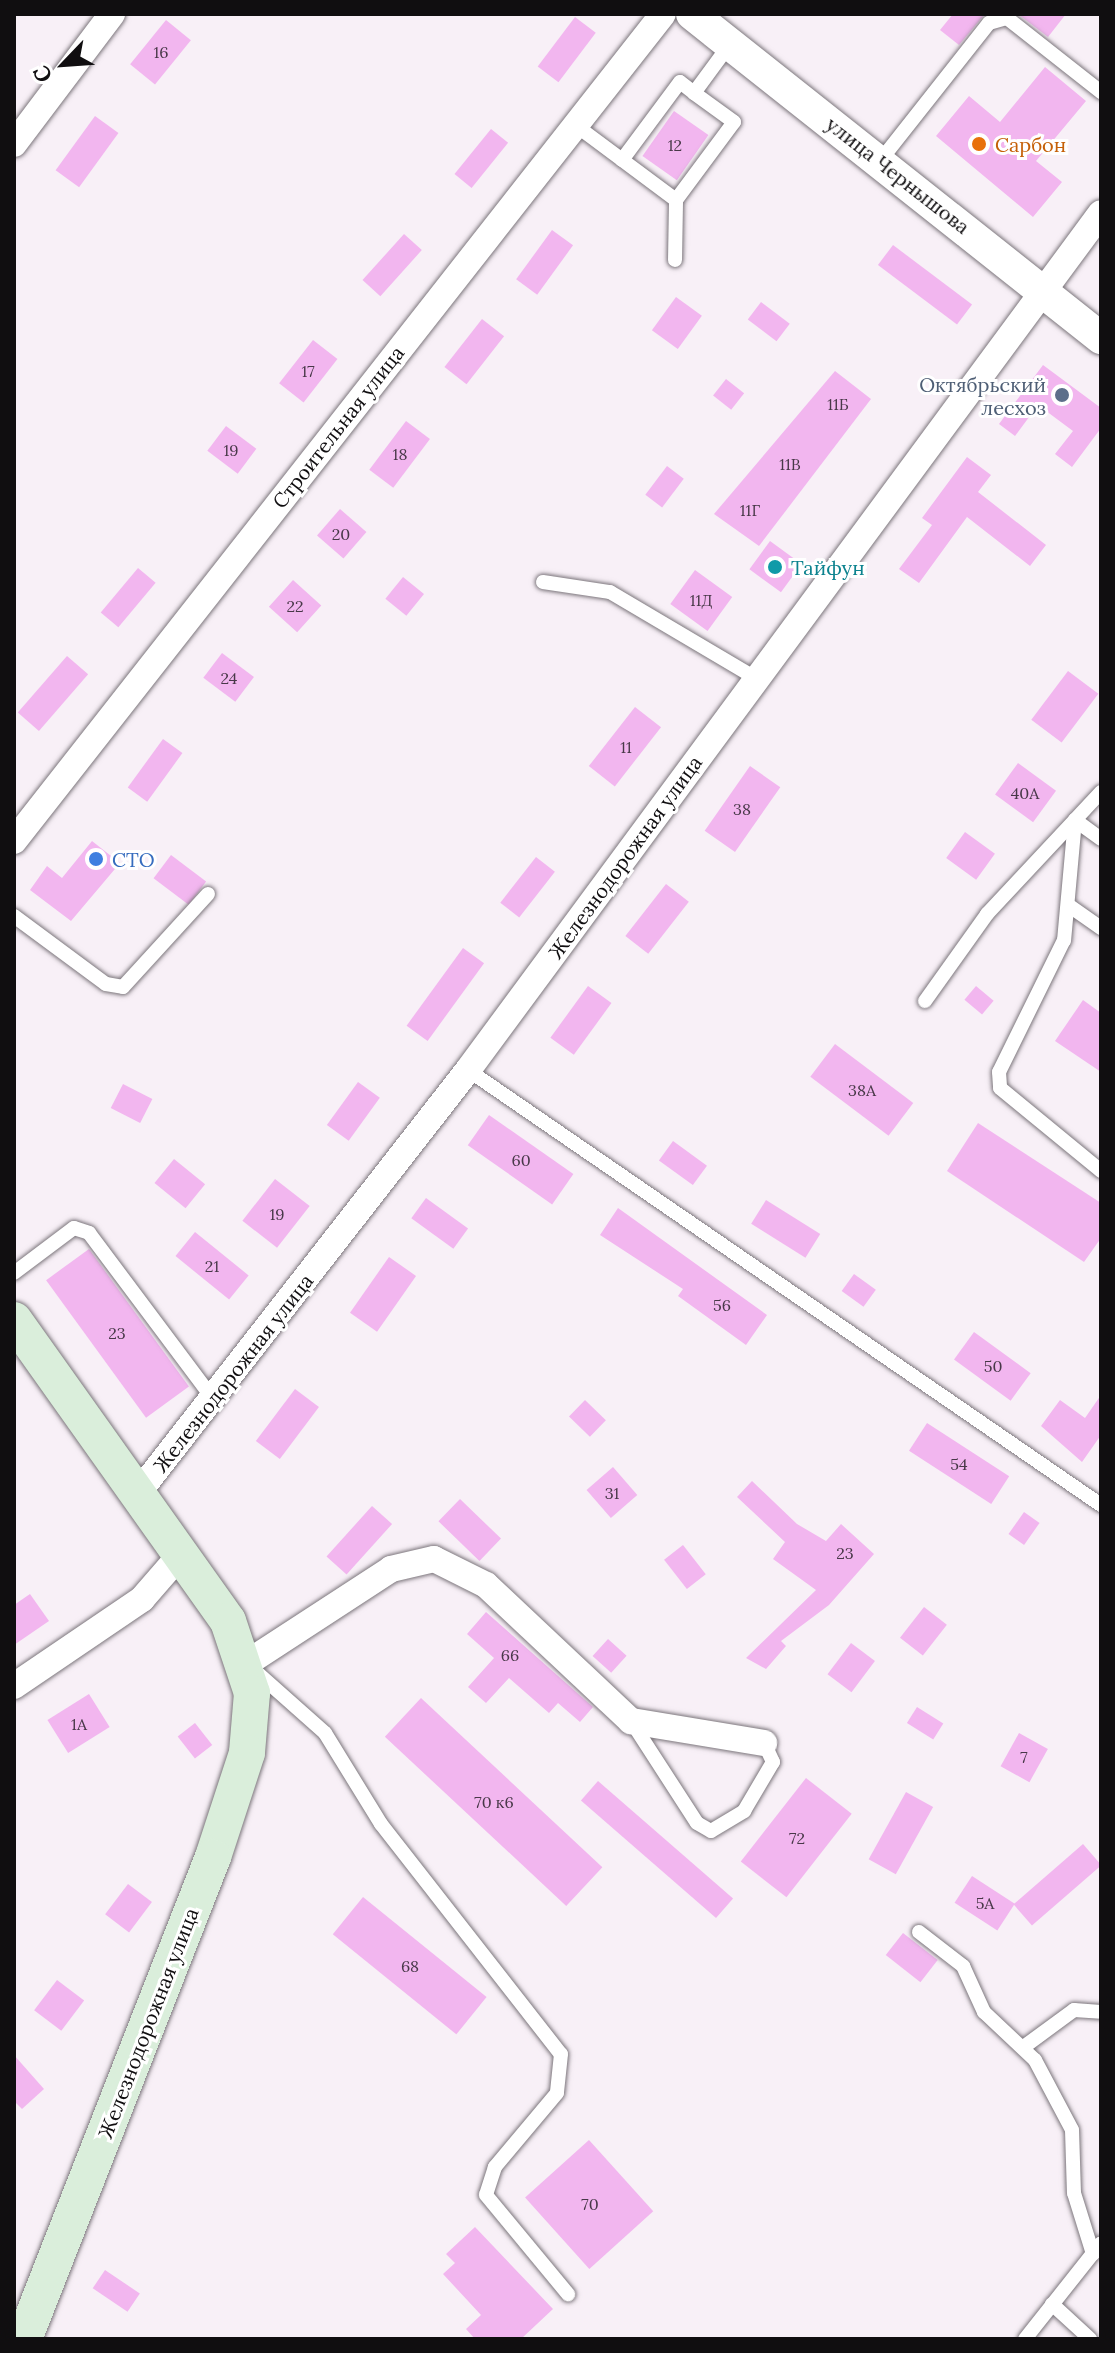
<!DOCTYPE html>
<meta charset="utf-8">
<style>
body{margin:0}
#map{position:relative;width:1115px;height:2353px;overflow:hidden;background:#f8f0f7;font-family:Lora,serif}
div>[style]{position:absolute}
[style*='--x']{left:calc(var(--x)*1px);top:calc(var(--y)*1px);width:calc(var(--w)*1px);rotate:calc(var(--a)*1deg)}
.building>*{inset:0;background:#f2b6ef;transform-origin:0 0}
.roads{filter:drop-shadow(0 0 2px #7c767c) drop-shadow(0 0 2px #7c767c)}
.service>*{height:14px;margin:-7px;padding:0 7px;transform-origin:7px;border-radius:7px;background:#fff}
.minor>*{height:26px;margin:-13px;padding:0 13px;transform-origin:13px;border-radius:13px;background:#fff}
.tertiary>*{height:32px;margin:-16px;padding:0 16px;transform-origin:16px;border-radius:16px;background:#fff}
.secondary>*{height:36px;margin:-18px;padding:0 18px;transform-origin:18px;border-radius:18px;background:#daeedb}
.dots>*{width:22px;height:22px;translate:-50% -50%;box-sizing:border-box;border:4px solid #fff;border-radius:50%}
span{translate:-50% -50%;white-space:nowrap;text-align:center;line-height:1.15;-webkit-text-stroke:6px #fff;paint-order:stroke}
.number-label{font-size:16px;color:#483848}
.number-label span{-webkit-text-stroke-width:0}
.food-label{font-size:20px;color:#c56008}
.left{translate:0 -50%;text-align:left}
.street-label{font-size:20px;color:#100e10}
.service-label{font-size:20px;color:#4e5e75}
.right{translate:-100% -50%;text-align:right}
.culture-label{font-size:20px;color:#0d838f}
.shop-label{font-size:20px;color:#366cbe}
.frame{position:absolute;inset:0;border:16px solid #100e10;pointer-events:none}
.north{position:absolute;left:24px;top:24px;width:80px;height:80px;-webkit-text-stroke:6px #fff;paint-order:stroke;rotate:245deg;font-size:22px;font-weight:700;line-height:32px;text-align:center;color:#100e10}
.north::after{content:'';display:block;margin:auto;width:28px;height:36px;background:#100e10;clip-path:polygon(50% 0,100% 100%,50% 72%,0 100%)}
</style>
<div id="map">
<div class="building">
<div style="clip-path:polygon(953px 14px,985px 14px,959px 45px,940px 30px)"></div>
<div style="clip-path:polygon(1018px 14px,1066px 14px,1048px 37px)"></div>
<div style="left:575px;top:17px;width:26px;height:62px;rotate:37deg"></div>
<div style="left:166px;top:20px;width:32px;height:57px;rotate:39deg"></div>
<div style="clip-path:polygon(1045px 67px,1086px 101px,1036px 161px,1062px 182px,1033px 217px,936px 136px,969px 96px,1000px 122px)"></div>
<div style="left:674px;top:111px;width:42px;height:55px;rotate:35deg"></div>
<div style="left:95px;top:116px;width:29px;height:67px;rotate:36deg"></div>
<div style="left:491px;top:129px;width:22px;height:58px;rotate:39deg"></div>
<div style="left:552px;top:230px;width:26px;height:61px;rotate:36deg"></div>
<div style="left:404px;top:234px;width:24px;height:62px;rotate:42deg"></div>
<div style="left:893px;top:245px;width:99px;height:25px;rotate:37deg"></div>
<div style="left:676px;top:297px;width:32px;height:41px;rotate:36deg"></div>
<div style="left:761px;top:302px;width:36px;height:22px;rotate:37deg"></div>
<div style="left:482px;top:319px;width:28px;height:61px;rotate:38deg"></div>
<div style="left:313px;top:340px;width:31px;height:55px;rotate:38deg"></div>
<div style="clip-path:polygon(1043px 365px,1101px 408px,1101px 428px,1072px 467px,1055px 454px,1073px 431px,1038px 405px,1015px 436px,999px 424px)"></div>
<div style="clip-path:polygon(835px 371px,871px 399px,759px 546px,714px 514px)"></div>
<div style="left:726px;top:379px;width:23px;height:21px;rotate:38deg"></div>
<div style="left:406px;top:421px;width:30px;height:61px;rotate:37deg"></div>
<div style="left:226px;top:426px;width:38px;height:31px;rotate:37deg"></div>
<div style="clip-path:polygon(967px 457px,991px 475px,978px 492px,1046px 545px,1030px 566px,967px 517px,919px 583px,899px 569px,932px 525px,922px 518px)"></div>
<div style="left:667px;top:466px;width:21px;height:36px;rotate:37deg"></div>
<div style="left:340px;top:509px;width:35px;height:35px;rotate:41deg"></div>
<div style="left:770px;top:541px;width:39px;height:35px;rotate:36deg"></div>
<div style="left:138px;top:568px;width:23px;height:58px;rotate:40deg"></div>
<div style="left:695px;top:570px;width:46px;height:42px;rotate:36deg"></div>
<div style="left:403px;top:577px;width:27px;height:28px;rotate:39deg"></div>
<div style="left:293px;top:580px;width:38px;height:36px;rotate:42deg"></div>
<div style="left:222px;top:653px;width:40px;height:31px;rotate:37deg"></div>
<div style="left:67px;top:656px;width:28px;height:75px;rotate:41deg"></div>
<div style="left:1068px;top:671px;width:38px;height:61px;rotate:37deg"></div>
<div style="left:635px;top:707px;width:33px;height:75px;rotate:38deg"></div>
<div style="left:163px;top:739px;width:24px;height:60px;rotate:36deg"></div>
<div style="left:1018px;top:763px;width:47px;height:39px;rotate:36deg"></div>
<div style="left:750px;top:766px;width:37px;height:79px;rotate:35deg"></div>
<div style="left:965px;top:832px;width:37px;height:32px;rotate:36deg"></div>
<div style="clip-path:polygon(92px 841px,120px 863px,71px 921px,30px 890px,47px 866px,62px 878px)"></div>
<div style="left:171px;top:855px;width:44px;height:29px;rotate:37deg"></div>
<div style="left:536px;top:857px;width:24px;height:58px;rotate:38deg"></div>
<div style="left:666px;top:884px;width:29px;height:66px;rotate:38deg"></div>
<div style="left:463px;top:948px;width:26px;height:96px;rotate:36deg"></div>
<div style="left:588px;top:986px;width:29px;height:64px;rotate:36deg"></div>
<div style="left:976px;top:986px;width:23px;height:18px;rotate:40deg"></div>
<div style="clip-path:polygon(1083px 1000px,1101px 1013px,1101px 1072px,1055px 1041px)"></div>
<div style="left:835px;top:1044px;width:98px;height:41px;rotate:37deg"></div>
<div style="left:358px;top:1082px;width:27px;height:53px;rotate:36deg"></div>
<div style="left:123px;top:1084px;width:33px;height:27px;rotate:27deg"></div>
<div style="left:489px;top:1115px;width:103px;height:37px;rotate:35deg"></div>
<div style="clip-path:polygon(978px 1123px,1101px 1203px,1101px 1238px,1084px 1262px,947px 1171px)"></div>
<div style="left:673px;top:1141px;width:42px;height:24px;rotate:36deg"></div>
<div style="left:174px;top:1159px;width:40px;height:31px;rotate:39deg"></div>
<div style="left:275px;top:1179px;width:44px;height:53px;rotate:38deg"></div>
<div style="left:426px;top:1198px;width:52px;height:25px;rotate:36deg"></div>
<div style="left:766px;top:1200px;width:64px;height:28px;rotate:32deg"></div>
<div style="clip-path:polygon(618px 1208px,767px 1315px,746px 1345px,678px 1296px,683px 1289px,600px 1235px)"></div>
<div style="left:195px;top:1232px;width:69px;height:31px;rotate:39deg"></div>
<div style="left:89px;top:1249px;width:170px;height:53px;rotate:54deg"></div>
<div style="left:389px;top:1257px;width:33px;height:68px;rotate:35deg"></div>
<div style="left:854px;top:1274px;width:27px;height:21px;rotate:36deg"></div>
<div style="left:974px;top:1332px;width:70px;height:34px;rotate:36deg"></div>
<div style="left:295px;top:1389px;width:30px;height:65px;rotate:37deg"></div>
<div style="clip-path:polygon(1101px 1395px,1101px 1435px,1082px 1462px,1041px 1426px,1060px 1400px,1085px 1418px)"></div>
<div style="left:585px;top:1400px;width:29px;height:23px;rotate:44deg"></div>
<div style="left:927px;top:1423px;width:98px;height:33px;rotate:33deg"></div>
<div style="left:613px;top:1467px;width:37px;height:35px;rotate:49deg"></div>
<div style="clip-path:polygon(752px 1481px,797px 1524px,826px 1541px,841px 1524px,874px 1554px,829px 1605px,781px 1641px,786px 1646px,766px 1669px,746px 1658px,816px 1590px,773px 1559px,785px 1542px,737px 1497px)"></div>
<div style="left:460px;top:1499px;width:57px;height:31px;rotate:44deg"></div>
<div style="left:372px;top:1506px;width:27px;height:68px;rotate:42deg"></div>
<div style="left:1024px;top:1512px;width:19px;height:27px;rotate:35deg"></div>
<div style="left:683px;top:1545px;width:37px;height:24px;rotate:52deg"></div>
<div style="clip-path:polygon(30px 1594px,49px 1621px,14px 1645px,14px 1605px)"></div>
<div style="left:924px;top:1607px;width:29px;height:39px;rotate:38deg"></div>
<div style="clip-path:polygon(486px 1612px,593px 1707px,580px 1722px,558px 1703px,549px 1713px,509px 1678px,486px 1703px,468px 1687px,494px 1658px,467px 1634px)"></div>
<div style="left:608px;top:1639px;width:25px;height:23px;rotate:42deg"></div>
<div style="left:851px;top:1643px;width:30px;height:39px;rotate:37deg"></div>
<div style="left:89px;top:1694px;width:39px;height:49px;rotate:58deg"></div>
<div style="left:421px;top:1698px;width:248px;height:53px;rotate:43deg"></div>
<div style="left:917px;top:1707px;width:31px;height:19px;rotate:32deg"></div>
<div style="left:195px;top:1723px;width:28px;height:22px;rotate:52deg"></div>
<div style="left:1019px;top:1733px;width:33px;height:38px;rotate:29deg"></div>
<div style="left:806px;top:1778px;width:58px;height:106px;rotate:38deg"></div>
<div style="left:598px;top:1781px;width:179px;height:26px;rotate:41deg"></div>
<div style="left:906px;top:1792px;width:31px;height:77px;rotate:29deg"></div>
<div style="left:1083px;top:1844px;width:28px;height:92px;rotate:49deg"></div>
<div style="left:972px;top:1876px;width:51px;height:32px;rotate:33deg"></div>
<div style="left:128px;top:1884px;width:30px;height:38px;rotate:37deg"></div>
<div style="left:363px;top:1897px;width:159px;height:48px;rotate:39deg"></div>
<div style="left:903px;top:1933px;width:44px;height:28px;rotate:38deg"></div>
<div style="left:57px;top:1980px;width:34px;height:38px;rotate:37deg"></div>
<div style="clip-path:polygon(14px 2055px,44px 2089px,22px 2109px,14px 2101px)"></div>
<div style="left:589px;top:2140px;width:96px;height:86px;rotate:48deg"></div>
<div style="clip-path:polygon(475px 2227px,553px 2309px,521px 2339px,475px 2339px,466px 2329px,481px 2315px,443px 2274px,455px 2263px,446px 2254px)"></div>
<div style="left:105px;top:2270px;width:42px;height:22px;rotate:34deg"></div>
</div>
<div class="roads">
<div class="service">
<div style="--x:578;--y:127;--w:122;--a:36.7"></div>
<div style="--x:676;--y:200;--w:97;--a:-53.4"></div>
<div style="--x:734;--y:122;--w:49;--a:-144.1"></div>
<div style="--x:694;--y:93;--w:61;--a:-53.7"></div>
<div style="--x:622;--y:160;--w:97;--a:-53.4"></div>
<div style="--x:680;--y:82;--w:18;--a:38"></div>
<div style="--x:880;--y:161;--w:176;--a:-51.7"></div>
<div style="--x:989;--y:23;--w:19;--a:-16"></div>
<div style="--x:1007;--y:18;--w:120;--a:38.2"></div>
<div style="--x:675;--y:260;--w:60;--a:-89"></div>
<div style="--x:543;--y:582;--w:68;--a:8.5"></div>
<div style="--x:610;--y:592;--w:171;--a:30.6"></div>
<div style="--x:1101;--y:792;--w:38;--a:133"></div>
<div style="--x:1075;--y:820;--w:121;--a:95.2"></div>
<div style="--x:1064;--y:940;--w:147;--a:116.2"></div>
<div style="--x:999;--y:1072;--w:16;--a:86"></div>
<div style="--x:1000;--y:1088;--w:131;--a:39.4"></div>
<div style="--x:1071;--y:907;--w:37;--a:35"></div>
<div style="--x:14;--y:916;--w:114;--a:36.5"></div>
<div style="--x:106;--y:984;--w:17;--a:10"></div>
<div style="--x:123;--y:987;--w:126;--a:-47.6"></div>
<div style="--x:925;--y:1001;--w:107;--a:-54.5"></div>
<div style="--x:987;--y:914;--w:129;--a:-46.9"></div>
<div style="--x:1075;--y:820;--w:32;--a:36"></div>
<div style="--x:468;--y:1070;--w:768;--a:34.5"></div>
<div style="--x:14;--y:1273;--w:75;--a:-36.9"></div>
<div style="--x:74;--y:1228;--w:16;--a:18"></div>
<div style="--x:89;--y:1233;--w:207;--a:53.2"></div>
<div style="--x:253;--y:1669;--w:96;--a:41.6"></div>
<div style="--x:325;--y:1733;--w:107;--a:58.4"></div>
<div style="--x:381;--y:1824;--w:292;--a:52"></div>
<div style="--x:561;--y:2054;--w:39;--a:96"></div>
<div style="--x:557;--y:2093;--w:97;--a:130"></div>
<div style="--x:495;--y:2167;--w:29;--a:108"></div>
<div style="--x:486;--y:2195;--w:129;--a:50.4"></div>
<div style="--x:631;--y:1721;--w:121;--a:57.1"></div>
<div style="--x:697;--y:1823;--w:16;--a:30"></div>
<div style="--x:711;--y:1831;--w:39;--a:-31"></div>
<div style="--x:744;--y:1811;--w:57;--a:-59.4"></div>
<div style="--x:773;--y:1762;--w:21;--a:-115"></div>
<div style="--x:919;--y:1932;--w:56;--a:37.7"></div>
<div style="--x:963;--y:1966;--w:51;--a:65.5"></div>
<div style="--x:984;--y:2012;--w:70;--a:43.3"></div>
<div style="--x:1035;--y:2060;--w:79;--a:62.1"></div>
<div style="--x:1072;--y:2130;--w:63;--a:88.2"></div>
<div style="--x:1074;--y:2193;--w:64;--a:72.7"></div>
<div style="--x:1025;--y:2046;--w:61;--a:-36.3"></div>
<div style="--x:1074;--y:2010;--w:27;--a:4"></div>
<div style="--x:1052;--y:2304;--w:52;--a:42.6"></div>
<div style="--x:1025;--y:2339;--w:122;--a:-51.6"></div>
</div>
<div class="minor">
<div style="--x:14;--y:144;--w:163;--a:-53"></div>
<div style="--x:14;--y:841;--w:1051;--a:-51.88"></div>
<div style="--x:138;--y:1493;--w:536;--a:-52.04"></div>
<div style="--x:468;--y:1070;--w:1065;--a:-53.55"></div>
<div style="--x:247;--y:1663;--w:172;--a:-33.1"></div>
<div style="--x:391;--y:1569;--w:44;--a:-13.1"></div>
<div style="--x:434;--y:1559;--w:58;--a:26.6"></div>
<div style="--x:486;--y:1585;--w:199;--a:43.2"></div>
<div style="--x:631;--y:1721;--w:135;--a:9.4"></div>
<div style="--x:14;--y:1686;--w:155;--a:-34.2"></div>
<div style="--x:142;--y:1599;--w:60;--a:-49.1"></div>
</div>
<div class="tertiary">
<div style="--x:692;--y:14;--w:522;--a:38.39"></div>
</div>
<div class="secondary">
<div style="--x:14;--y:1320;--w:369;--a:54.6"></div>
<div style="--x:228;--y:1621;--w:76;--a:71.6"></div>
<div style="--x:252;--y:1693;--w:60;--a:94.8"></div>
<div style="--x:247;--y:1753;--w:109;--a:108.1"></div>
<div style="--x:213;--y:1857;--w:518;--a:111.41"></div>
</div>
</div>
<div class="dots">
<div style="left:979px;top:144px;background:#e8710a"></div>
<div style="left:1062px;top:395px;background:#5c6f8a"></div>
<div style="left:775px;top:567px;background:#0f9aa8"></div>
<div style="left:96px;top:859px;background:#3f7fe0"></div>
</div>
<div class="number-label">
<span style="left:161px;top:52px">16</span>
<span style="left:675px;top:145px">12</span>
<span style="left:308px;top:371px">17</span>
<span style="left:838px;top:404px">11Б</span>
<span style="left:231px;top:450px">19</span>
<span style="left:400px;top:454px">18</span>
<span style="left:790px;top:464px">11В</span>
<span style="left:750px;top:510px">11Г</span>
<span style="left:341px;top:534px">20</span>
<span style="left:701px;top:600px">11Д</span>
<span style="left:295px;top:606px">22</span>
<span style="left:229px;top:678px">24</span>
<span style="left:626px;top:747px">11</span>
<span style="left:1025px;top:793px">40А</span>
<span style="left:742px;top:809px">38</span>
<span style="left:862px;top:1090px">38А</span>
<span style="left:521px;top:1160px">60</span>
<span style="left:277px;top:1214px">19</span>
<span style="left:212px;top:1266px">21</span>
<span style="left:722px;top:1305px">56</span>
<span style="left:117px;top:1333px">23</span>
<span style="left:993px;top:1366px">50</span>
<span style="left:959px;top:1464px">54</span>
<span style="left:612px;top:1493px">31</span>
<span style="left:845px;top:1553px">23</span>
<span style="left:510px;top:1655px">66</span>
<span style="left:79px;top:1724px">1А</span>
<span style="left:1024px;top:1757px">7</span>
<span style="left:494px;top:1802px">70 к6</span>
<span style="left:797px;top:1838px">72</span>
<span style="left:985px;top:1903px">5А</span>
<span style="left:410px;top:1966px">68</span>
<span style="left:590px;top:2204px">70</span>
</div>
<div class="food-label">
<span class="left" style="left:995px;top:144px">Сарбон</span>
</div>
<div class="street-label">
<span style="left:898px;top:175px;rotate:38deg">улица Чернышова</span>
<span style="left:338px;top:427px;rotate:-52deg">Строительная улица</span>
<span style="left:625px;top:857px;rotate:-54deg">Железнодорожная улица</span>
<span style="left:233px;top:1373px;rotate:-52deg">Железнодорожная улица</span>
<span style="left:148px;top:2023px;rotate:-69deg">Железнодорожная улица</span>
</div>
<div class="service-label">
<span class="right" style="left:1046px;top:396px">Октябрьский<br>лесхоз</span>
</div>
<div class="culture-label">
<span class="left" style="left:791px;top:567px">Тайфун</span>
</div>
<div class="shop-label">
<span class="left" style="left:112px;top:859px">СТО</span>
</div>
<div class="frame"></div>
<div class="north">С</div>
</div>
